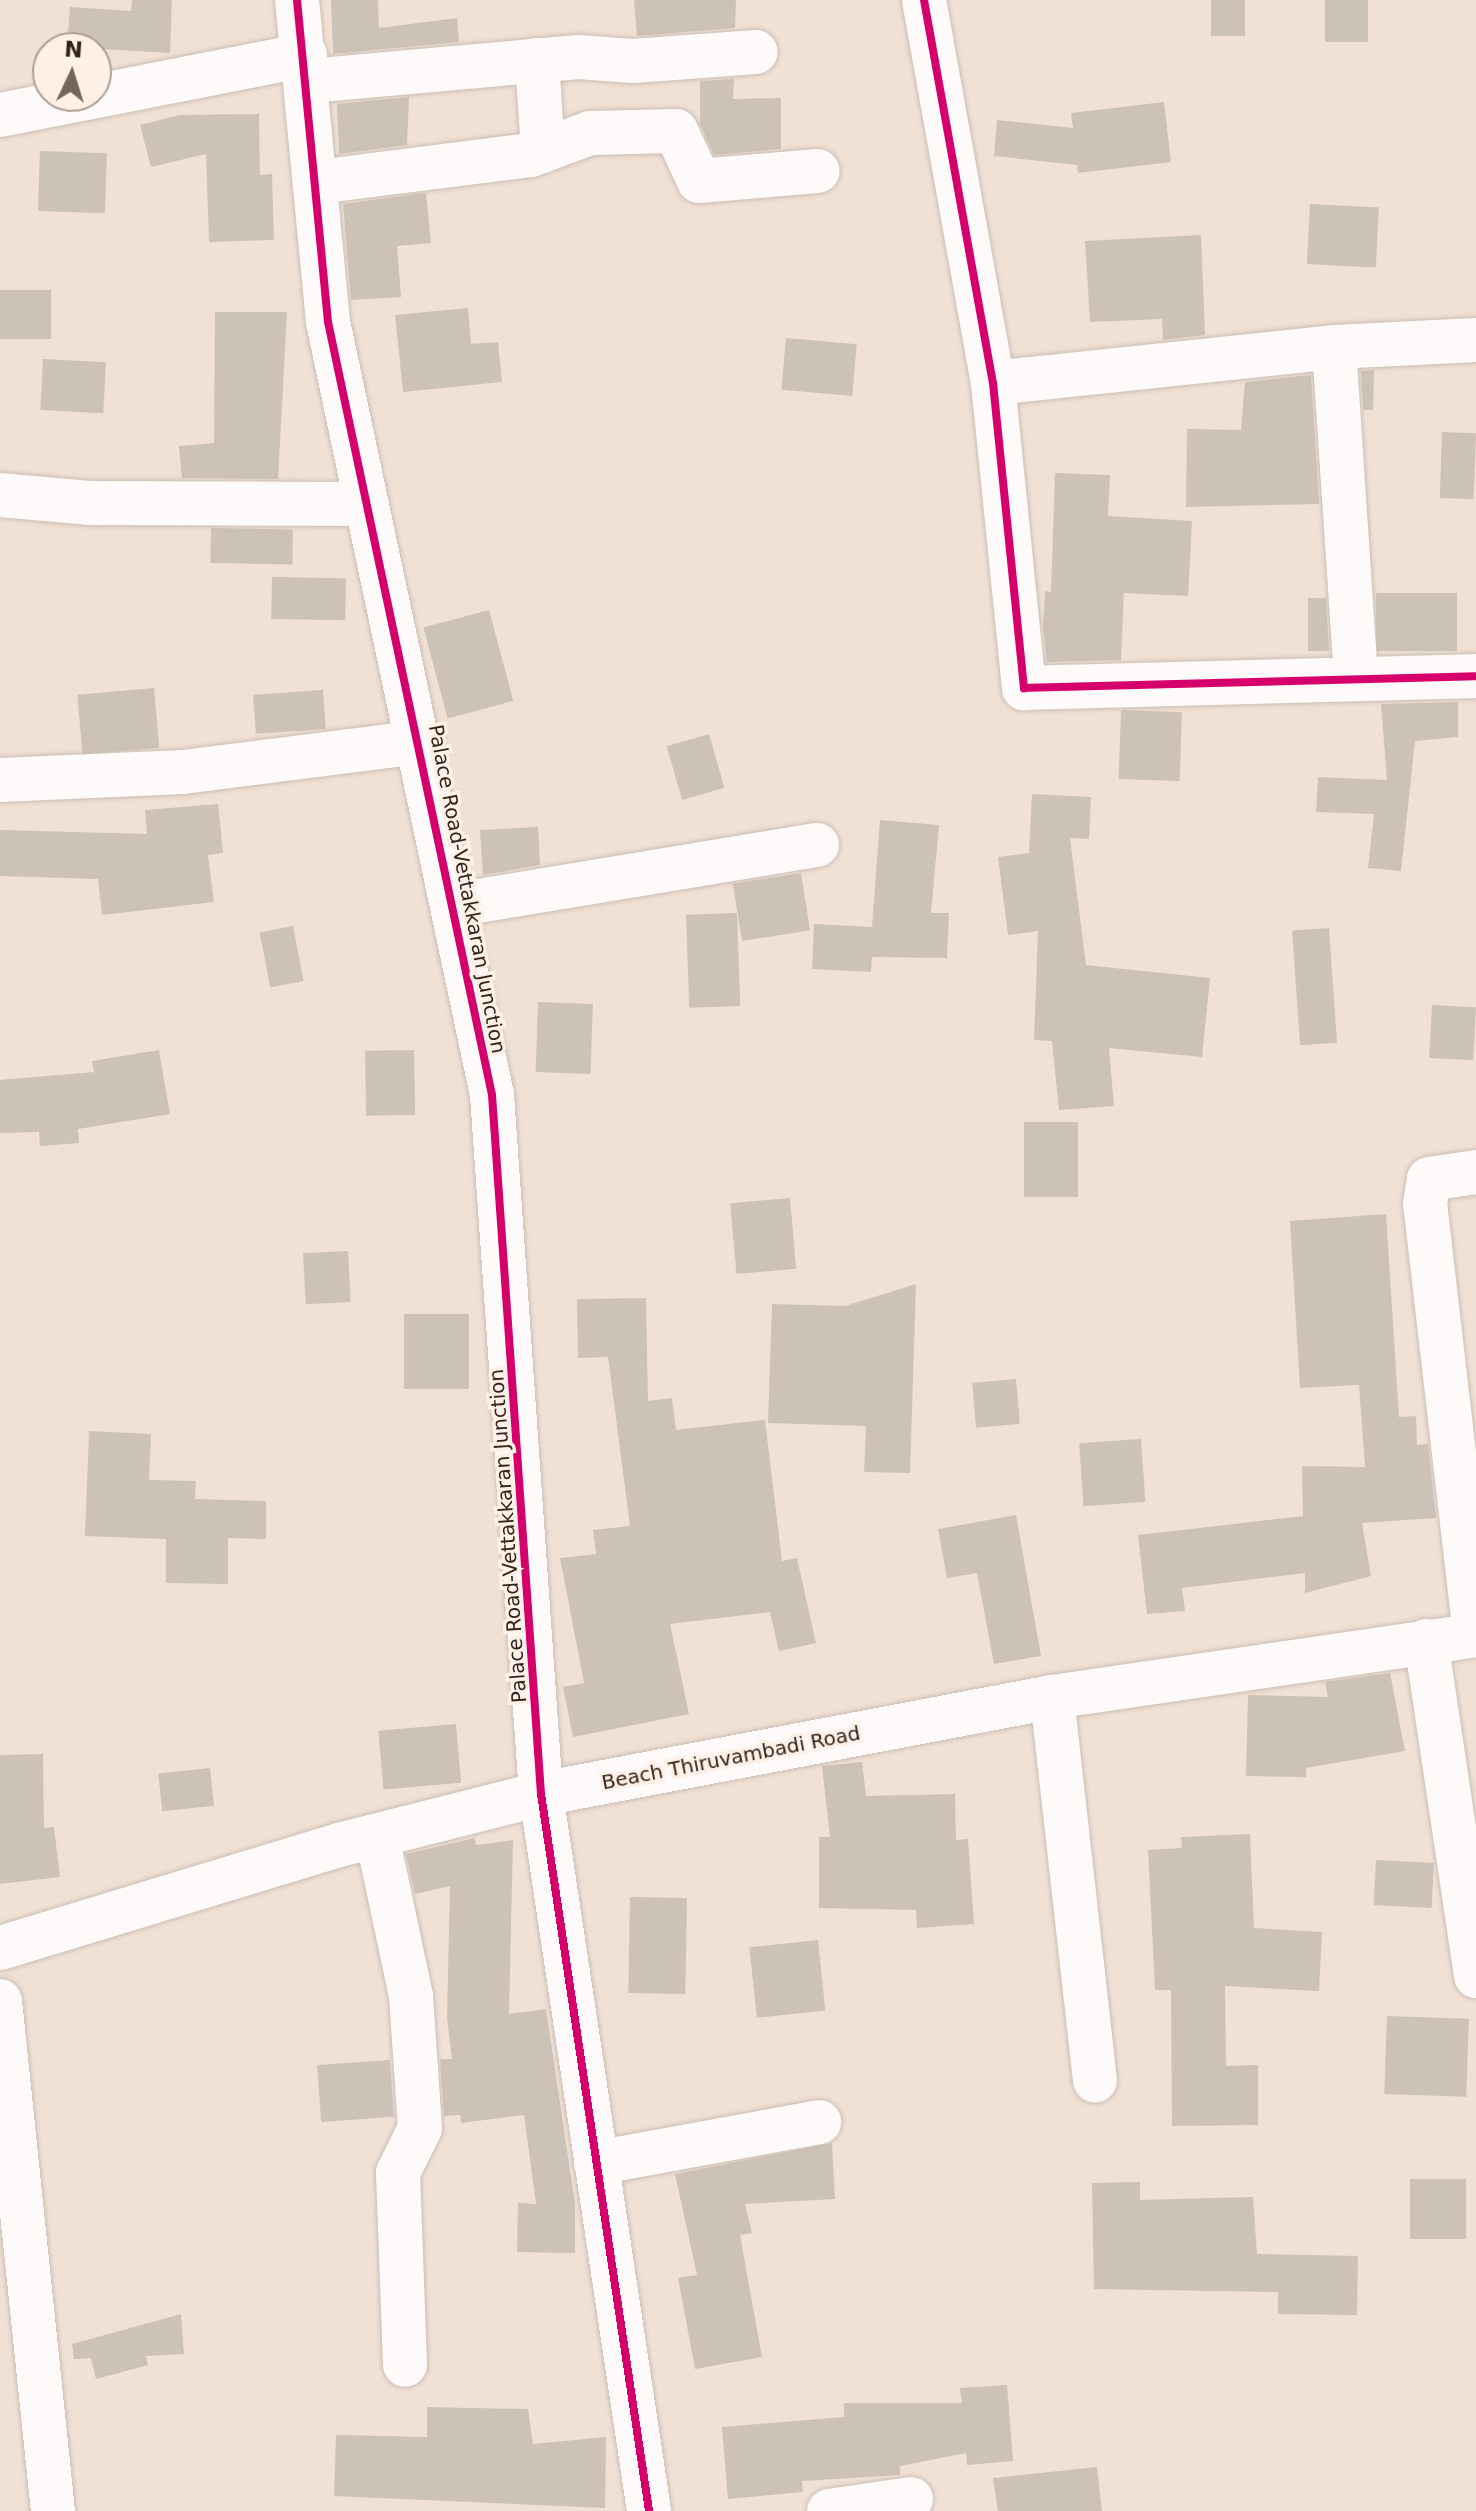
<!DOCTYPE html>
<style>
body{margin:0}
#map{position:relative;width:1476px;height:2511px;overflow:hidden;background:#f1e1d5;font-family:"DejaVu Sans",sans-serif}
div>[style]{position:absolute}
[style*='--x']{left:calc(var(--x)*1px);top:calc(var(--y)*1px);width:calc(var(--w)*1px);rotate:calc(var(--a)*1deg)}
.building>*{inset:0;background:#ccc2b7;transform-origin:0 0}
.roads{filter:drop-shadow(0 0 2px #cbbeb4) drop-shadow(0 0 2px #cbbeb4)}
.minor>*{height:44px;margin:-22px;padding:0 22px;transform-origin:22px;border-radius:22px;background:#fdfaf9}
.major>*{height:44px;margin:-22px;padding:0 22px;transform-origin:22px;border-radius:22px;background:#fdfaf9}
.cycleway>*{height:8px;margin:-4px;padding:0 4px;transform-origin:4px;border-radius:4px;background:#d6006c}
span{translate:-50% -50%;white-space:nowrap;text-align:center;line-height:1.15;-webkit-text-stroke:7px #fdf0e7;paint-order:stroke}
.street-label{font-size:20px;color:#30241c}
.north{position:absolute;left:32px;top:32px;width:80px;height:80px;box-sizing:border-box;background:#fdf0e7;border:2px solid #ab9e96;border-radius:50%;rotate:4deg;font-size:22px;font-weight:700;line-height:32px;text-align:center;color:#30241c}
.north::after{content:'';display:block;margin:auto;width:28px;height:36px;background:#74665d;clip-path:polygon(50% 0,100% 100%,50% 72%,0 100%)}
</style>
<div id="map">
<div class="building">
<div style="clip-path:polygon(132px 0,172px 0,170px 53px,67px 47px,70px 7px,131px 11px)"></div>
<div style="clip-path:polygon(331px 0,378px 0,379px 28px,457px 18px,459px 42px,333px 54px)"></div>
<div style="clip-path:polygon(634px 0,736px 0,735px 28px,637px 36px)"></div>
<div style="left:1211px;top:0;width:34px;height:36px"></div>
<div style="left:1325px;top:0;width:43px;height:42px"></div>
<div style="clip-path:polygon(734px 79px,733px 99px,781px 98px,781px 149px,714px 155px,700px 124px,700px 81px)"></div>
<div style="clip-path:polygon(409px 97px,407px 145px,339px 154px,337px 104px)"></div>
<div style="clip-path:polygon(1164px 102px,1171px 162px,1078px 173px,1077px 165px,994px 156px,997px 120px,1073px 128px,1071px 113px)"></div>
<div style="clip-path:polygon(259px 114px,260px 175px,272px 174px,274px 240px,209px 242px,206px 154px,151px 167px,140px 125px,179px 115px)"></div>
<div style="left:40px;top:151px;width:67px;height:60px;rotate:2deg"></div>
<div style="clip-path:polygon(426px 193px,431px 243px,397px 246px,401px 297px,351px 300px,343px 204px)"></div>
<div style="left:1310px;top:204px;width:69px;height:60px;rotate:3deg"></div>
<div style="clip-path:polygon(1201px 235px,1205px 335px,1163px 340px,1162px 319px,1090px 322px,1085px 241px)"></div>
<div style="left:0;top:290px;width:51px;height:49px"></div>
<div style="clip-path:polygon(468px 308px,471px 344px,498px 342px,502px 382px,403px 392px,395px 315px)"></div>
<div style="clip-path:polygon(215px 312px,287px 312px,278px 479px,182px 478px,179px 446px,214px 443px)"></div>
<div style="left:786px;top:338px;width:71px;height:52px;rotate:5deg"></div>
<div style="left:43px;top:359px;width:63px;height:51px;rotate:3deg"></div>
<div style="clip-path:polygon(1374px 370px,1373px 410px,1363px 410px,1361px 371px)"></div>
<div style="clip-path:polygon(1311px 375px,1319px 504px,1186px 507px,1187px 429px,1241px 430px,1245px 382px)"></div>
<div style="left:1442px;top:432px;width:34px;height:66px;rotate:2deg"></div>
<div style="clip-path:polygon(1055px 473px,1110px 475px,1108px 516px,1192px 521px,1188px 596px,1124px 593px,1121px 660px,1047px 662px,1043px 626px,1045px 591px,1051px 592px)"></div>
<div style="left:211px;top:528px;width:82px;height:35px;rotate:1deg"></div>
<div style="left:272px;top:577px;width:74px;height:42px;rotate:1deg"></div>
<div style="left:1457px;top:593px;width:58px;height:81px;rotate:90deg"></div>
<div style="clip-path:polygon(1308px 598px,1326px 598px,1329px 651px,1308px 651px)"></div>
<div style="left:489px;top:610px;width:94px;height:68px;rotate:75deg"></div>
<div style="left:154px;top:688px;width:60px;height:77px;rotate:85deg"></div>
<div style="left:323px;top:690px;width:39px;height:70px;rotate:86deg"></div>
<div style="clip-path:polygon(1458px 702px,1458px 737px,1415px 741px,1401px 871px,1368px 868px,1374px 814px,1316px 812px,1318px 777px,1387px 780px,1381px 704px)"></div>
<div style="left:1121px;top:710px;width:61px;height:69px;rotate:2deg"></div>
<div style="left:709px;top:734px;width:56px;height:44px;rotate:74deg"></div>
<div style="clip-path:polygon(1032px 794px,1091px 797px,1089px 839px,1070px 838px,1086px 965px,1210px 978px,1202px 1057px,1109px 1048px,1114px 1106px,1059px 1110px,1052px 1041px,1034px 1040px,1038px 931px,1008px 935px,998px 857px,1029px 853px)"></div>
<div style="clip-path:polygon(218px 804px,223px 853px,208px 855px,214px 902px,102px 915px,98px 879px,0 876px,0 830px,147px 834px,145px 810px)"></div>
<div style="clip-path:polygon(880px 820px,939px 825px,931px 913px,949px 913px,947px 958px,872px 957px,871px 972px,812px 969px,814px 924px,872px 927px)"></div>
<div style="clip-path:polygon(538px 827px,540px 865px,483px 875px,480px 830px)"></div>
<div style="left:801px;top:873px;width:58px;height:69px;rotate:81deg"></div>
<div style="left:737px;top:913px;width:93px;height:51px;rotate:88deg"></div>
<div style="left:293px;top:926px;width:56px;height:34px;rotate:79deg"></div>
<div style="left:1329px;top:928px;width:115px;height:37px;rotate:86deg"></div>
<div style="left:538px;top:1002px;width:55px;height:70px;rotate:2deg"></div>
<div style="left:1432px;top:1005px;width:44px;height:53px;rotate:3deg"></div>
<div style="clip-path:polygon(159px 1050px,170px 1114px,78px 1129px,79px 1143px,40px 1146px,39px 1132px,0 1133px,0 1080px,94px 1072px,92px 1061px)"></div>
<div style="left:414px;top:1050px;width:65px;height:49px;rotate:89deg"></div>
<div style="left:1024px;top:1122px;width:54px;height:75px"></div>
<div style="left:790px;top:1198px;width:71px;height:60px;rotate:85deg"></div>
<div style="clip-path:polygon(1386px 1214px,1399px 1417px,1416px 1416px,1417px 1445px,1428px 1444px,1436px 1518px,1362px 1523px,1371px 1576px,1305px 1593px,1305px 1573px,1182px 1588px,1185px 1611px,1147px 1614px,1138px 1535px,1303px 1516px,1302px 1466px,1365px 1467px,1359px 1385px,1300px 1388px,1290px 1221px)"></div>
<div style="left:348px;top:1251px;width:51px;height:45px;rotate:87deg"></div>
<div style="clip-path:polygon(916px 1284px,910px 1473px,864px 1472px,866px 1426px,768px 1423px,772px 1304px,845px 1306px)"></div>
<div style="clip-path:polygon(646px 1298px,648px 1401px,672px 1398px,676px 1430px,765px 1420px,782px 1561px,797px 1558px,816px 1643px,779px 1651px,770px 1612px,670px 1624px,689px 1714px,573px 1737px,563px 1687px,584px 1683px,560px 1558px,596px 1554px,593px 1530px,630px 1526px,608px 1357px,578px 1358px,577px 1299px)"></div>
<div style="left:404px;top:1314px;width:65px;height:75px"></div>
<div style="left:1016px;top:1379px;width:45px;height:44px;rotate:85deg"></div>
<div style="clip-path:polygon(89px 1431px,151px 1434px,149px 1480px,196px 1481px,195px 1499px,266px 1501px,266px 1539px,228px 1538px,228px 1584px,166px 1583px,166px 1539px,85px 1536px)"></div>
<div style="left:1141px;top:1439px;width:63px;height:62px;rotate:86deg"></div>
<div style="clip-path:polygon(1016px 1515px,1041px 1656px,994px 1664px,977px 1573px,947px 1578px,938px 1529px)"></div>
<div style="clip-path:polygon(1390px 1673px,1405px 1751px,1306px 1768px,1306px 1777px,1246px 1776px,1248px 1695px,1328px 1697px,1325px 1682px)"></div>
<div style="left:456px;top:1724px;width:59px;height:78px;rotate:85deg"></div>
<div style="clip-path:polygon(43px 1754px,44px 1828px,54px 1827px,60px 1877px,0 1884px,0 1755px)"></div>
<div style="clip-path:polygon(862px 1762px,866px 1796px,955px 1794px,956px 1840px,968px 1839px,974px 1924px,917px 1928px,916px 1910px,819px 1908px,819px 1837px,830px 1837px,822px 1766px)"></div>
<div style="left:210px;top:1768px;width:38px;height:52px;rotate:84deg"></div>
<div style="clip-path:polygon(1250px 1834px,1254px 1928px,1322px 1932px,1319px 1991px,1225px 1986px,1226px 2066px,1258px 2065px,1258px 2125px,1172px 2126px,1171px 1990px,1155px 1990px,1148px 1850px,1182px 1848px,1181px 1837px)"></div>
<div style="clip-path:polygon(475px 1838px,476px 1845px,513px 1840px,509px 2014px,546px 2009px,575px 2204px,575px 2253px,517px 2252px,518px 2203px,536px 2204px,524px 2115px,461px 2123px,460px 2115px,444px 2116px,440px 2059px,452px 2059px,447px 2018px,450px 1886px,415px 1894px,406px 1854px)"></div>
<div style="left:1376px;top:1860px;width:58px;height:45px;rotate:3deg"></div>
<div style="left:630px;top:1897px;width:57px;height:96px;rotate:1deg"></div>
<div style="left:818px;top:1940px;width:71px;height:69px;rotate:84deg"></div>
<div style="left:1387px;top:2016px;width:82px;height:78px;rotate:2deg"></div>
<div style="left:390px;top:2060px;width:57px;height:73px;rotate:86deg"></div>
<div style="clip-path:polygon(832px 2143px,835px 2199px,745px 2204px,752px 2233px,740px 2235px,762px 2357px,695px 2369px,678px 2278px,697px 2275px,675px 2174px)"></div>
<div style="left:1410px;top:2179px;width:56px;height:60px"></div>
<div style="clip-path:polygon(1140px 2182px,1140px 2200px,1253px 2197px,1257px 2254px,1358px 2256px,1357px 2315px,1278px 2314px,1278px 2292px,1094px 2289px,1092px 2183px)"></div>
<div style="clip-path:polygon(181px 2314px,184px 2354px,146px 2356px,148px 2365px,96px 2379px,91px 2358px,74px 2359px,72px 2344px)"></div>
<div style="clip-path:polygon(1007px 2385px,1013px 2461px,967px 2465px,966px 2453px,900px 2466px,900px 2475px,802px 2481px,803px 2492px,728px 2499px,722px 2427px,844px 2417px,844px 2403px,962px 2403px,960px 2388px)"></div>
<div style="clip-path:polygon(427px 2407px,528px 2409px,533px 2444px,606px 2437px,605px 2508px,334px 2496px,336px 2435px,427px 2437px)"></div>
<div style="clip-path:polygon(1097px 2467px,1102px 2511px,998px 2511px,993px 2478px)"></div>
</div>
<div class="roads">
<div class="minor">
<div style="--x:297;--y:0;--w:323;--a:84.5"></div>
<div style="--x:328;--y:322;--w:790;--a:78.02"></div>
<div style="--x:492;--y:1095;--w:701;--a:85.99"></div>
<div style="--x:541;--y:1794;--w:725;--a:81.43"></div>
<div style="--x:924;--y:0;--w:389;--a:79.8"></div>
<div style="--x:993;--y:383;--w:307;--a:84.2"></div>
<div style="--x:1024;--y:688;--w:452;--a:-1.5"></div>
<div style="--x:537;--y:60;--w:91;--a:86.2"></div>
<div style="--x:309;--y:81;--w:270;--a:-5.1"></div>
<div style="--x:578;--y:57;--w:55;--a:4.2"></div>
<div style="--x:633;--y:61;--w:123;--a:-4.2"></div>
<div style="--x:0;--y:115;--w:311;--a:-11.1"></div>
<div style="--x:317;--y:182;--w:216;--a:-7.2"></div>
<div style="--x:531;--y:155;--w:63;--a:-20.4"></div>
<div style="--x:590;--y:133;--w:86;--a:-1.3"></div>
<div style="--x:676;--y:131;--w:55;--a:65.3"></div>
<div style="--x:699;--y:181;--w:119;--a:-4.8"></div>
<div style="--x:1334;--y:347;--w:330;--a:86.2"></div>
<div style="--x:993;--y:383;--w:343;--a:-6"></div>
<div style="--x:1334;--y:347;--w:142;--a:-2.8"></div>
<div style="--x:0;--y:495;--w:89;--a:5.1"></div>
<div style="--x:89;--y:503;--w:274;--a:0.2"></div>
<div style="--x:0;--y:780;--w:183;--a:-2.5"></div>
<div style="--x:183;--y:772;--w:241;--a:-7.2"></div>
<div style="--x:454;--y:905;--w:368;--a:-9.4"></div>
<div style="--x:1475;--y:1635;--w:434;--a:-96.6"></div>
<div style="--x:1425;--y:1204;--w:25;--a:-81"></div>
<div style="--x:1429;--y:1179;--w:48;--a:-8.5"></div>
<div style="--x:1426;--y:1641;--w:339;--a:81.5"></div>
<div style="--x:1052;--y:1697;--w:386;--a:83.6"></div>
<div style="--x:377;--y:1836;--w:164;--a:78"></div>
<div style="--x:411;--y:1996;--w:132;--a:86.1"></div>
<div style="--x:420;--y:2128;--w:50;--a:116.1"></div>
<div style="--x:398;--y:2173;--w:192;--a:87.9"></div>
<div style="--x:0;--y:2001;--w:513;--a:84.07"></div>
<div style="--x:596;--y:2163;--w:227;--a:-10.4"></div>
<div style="--x:829;--y:2511;--w:83;--a:-8.3"></div>
</div>
<div class="major">
<div style="--x:0;--y:1948;--w:354;--a:-16.9"></div>
<div style="--x:339;--y:1845;--w:208;--a:-14.2"></div>
<div style="--x:541;--y:1794;--w:520;--a:-10.75"></div>
<div style="--x:1052;--y:1697;--w:429;--a:-8.3"></div>
</div>
</div>
<div class="cycleway">
<div style="--x:297;--y:0;--w:323;--a:84.5"></div>
<div style="--x:328;--y:322;--w:790;--a:78.02"></div>
<div style="--x:492;--y:1095;--w:701;--a:85.99"></div>
<div style="--x:541;--y:1794;--w:725;--a:81.43"></div>
<div style="--x:924;--y:0;--w:389;--a:79.8"></div>
<div style="--x:993;--y:383;--w:307;--a:84.2"></div>
<div style="--x:1024;--y:688;--w:452;--a:-1.5"></div>
</div>
<div class="street-label">
<span style="left:467px;top:889px;rotate:79deg">Palace Road-Vettakkaran Junction</span>
<span style="left:508px;top:1536px;rotate:-94deg">Palace Road-Vettakkaran Junction</span>
<span style="left:731px;top:1758px;rotate:-11deg">Beach Thiruvambadi Road</span>
</div>
<div class="north">N</div>
</div>
